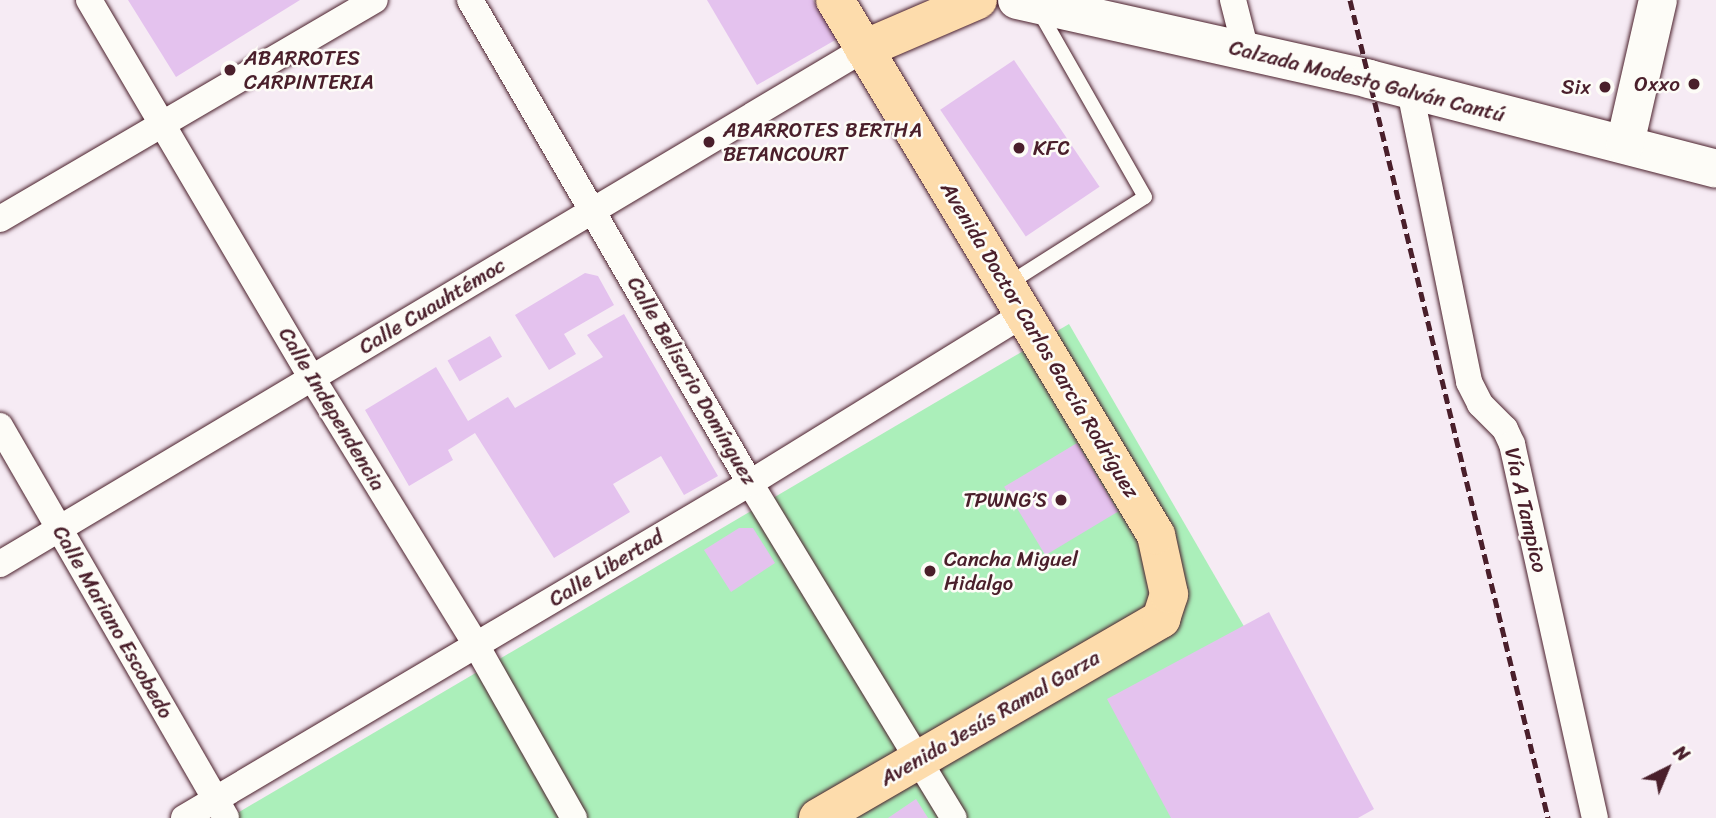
<!DOCTYPE html>
<meta charset="utf-8">
<style>
body{margin:0}
#map{position:relative;width:1716px;height:818px;overflow:hidden;background:#f6ebf4;font-family:Sriracha,sans-serif}
div>[style]{position:absolute}
[style*='--x']{left:calc(var(--x)*1px);top:calc(var(--y)*1px);width:calc(var(--w)*1px);rotate:calc(var(--a)*1deg)}
.green>*{inset:0;background:#abefba}
.building>*{inset:0;background:#e4c2ee;transform-origin:0 0}
.roads{filter:drop-shadow(0 0 2px #4a1f2b) drop-shadow(0 0 2px #4a1f2b)}
.lane>*{height:14px;margin:-7px;padding:0 7px;transform-origin:7px;border-radius:7px;background:#fdfcf7}
.street>*{height:26px;margin:-13px;padding:0 13px;transform-origin:13px;border-radius:13px;background:#fdfcf7}
.secondary>*{height:38px;margin:-19px;padding:0 19px;transform-origin:19px;border-radius:19px;background:#fdfcf7}
.primary>*{height:38px;margin:-19px;padding:0 19px;transform-origin:19px;border-radius:19px;background:#fddcac}
.rail>*{height:5px;margin-top:-2.5px;transform-origin:0;background:repeating-linear-gradient(90deg,#4a1f2b 0 10px,transparent 0 15px)}
.dots>*{width:19px;height:19px;translate:-50% -50%;box-sizing:border-box;border:4px solid #fdfcf7;border-radius:50%}
span{translate:-50% -50%;white-space:nowrap;text-align:center;line-height:1.15;-webkit-text-stroke:5px #fdfcf7;paint-order:stroke}
.poi-label{font-size:21px;color:#4a1f2b}
.left{translate:0 -50%;text-align:left}
.right{translate:-100% -50%;text-align:right}
.street-label{font-size:21px;color:#4a1f2b}
.north{position:absolute;left:1632px;top:734px;width:70px;height:70px;-webkit-text-stroke:5px #fdfcf7;paint-order:stroke;rotate:43deg;font-size:19px;font-weight:700;line-height:28px;text-align:center;color:#4a1f2b}
.north::after{content:'';display:block;margin:auto;width:24px;height:32px;background:#4a1f2b;clip-path:polygon(50% 0,100% 100%,50% 72%,0 100%)}
</style>
<div id="map">
<div class="green">
<div style="clip-path:polygon(1069px 324px,1355px 818px,229px 818px)"></div>
</div>
<div class="building">
<div style="clip-path:polygon(128px 0,300px 0,176px 77px)"></div>
<div style="clip-path:polygon(707px 0,813px 0,837px 39px,757px 85px)"></div>
<div style="left:1014px;top:60px;width:153px;height:89px;rotate:56deg"></div>
<div style="clip-path:polygon(585px 273px,598px 276px,614px 305px,564px 334px,576px 354px,549px 370px,515px 315px)"></div>
<div style="clip-path:polygon(624px 314px,718px 476px,684px 495px,661px 456px,613px 484px,630px 512px,554px 558px,475px 433px,448px 450px,453px 460px,409px 486px,365px 410px,436px 367px,468px 421px,508px 397px,515px 408px,603px 357px,587px 335px)"></div>
<div style="left:490px;top:336px;width:24px;height:49px;rotate:60deg"></div>
<div style="left:1077px;top:443px;width:80px;height:85px;rotate:59deg"></div>
<div style="clip-path:polygon(739px 528px,753px 528px,775px 563px,731px 592px,704px 550px)"></div>
<div style="clip-path:polygon(1269px 612px,1374px 809px,1358px 818px,1171px 818px,1107px 699px)"></div>
<div style="clip-path:polygon(916px 799px,928px 818px,888px 818px)"></div>
</div>
<div class="roads">
<div class="lane">
<div style="--x:1008;--y:284;--w:162;--a:-32.4"></div>
<div style="--x:1145;--y:197;--w:214;--a:-119.7"></div>
</div>
<div class="street">
<div style="--x:89;--y:0;--w:439;--a:59.5"></div>
<div style="--x:312;--y:378;--w:313;--a:58.4"></div>
<div style="--x:476;--y:645;--w:199;--a:60.5"></div>
<div style="--x:470;--y:0;--w:558;--a:59.9"></div>
<div style="--x:750;--y:483;--w:392;--a:58.7"></div>
<div style="--x:1233;--y:0;--w:53;--a:75.7"></div>
<div style="--x:1410;--y:91;--w:297;--a:78.5"></div>
<div style="--x:1469;--y:382;--w:25;--a:63"></div>
<div style="--x:1480;--y:404;--w:35;--a:45"></div>
<div style="--x:1505;--y:429;--w:17;--a:65"></div>
<div style="--x:1512;--y:444;--w:383;--a:77.5"></div>
<div style="--x:0;--y:219;--w:434;--a:-30.3"></div>
<div style="--x:0;--y:426;--w:452;--a:60"></div>
<div style="--x:0;--y:564;--w:1006;--a:-30.8"></div>
<div style="--x:184;--y:818;--w:658;--a:-30.62"></div>
<div style="--x:750;--y:483;--w:323;--a:-31.7"></div>
</div>
<div class="secondary">
<div style="--x:1017;--y:0;--w:361;--a:12.6"></div>
<div style="--x:1369;--y:79;--w:358;--a:14.5"></div>
<div style="--x:1625;--y:144;--w:148;--a:-77.1"></div>
</div>
<div class="primary">
<div style="--x:864;--y:49;--w:124;--a:-23.3"></div>
<div style="--x:818;--y:818;--w:397;--a:-30.1"></div>
<div style="--x:1161;--y:619;--w:26;--a:-72"></div>
<div style="--x:1169;--y:594;--w:60;--a:-102.4"></div>
<div style="--x:1156;--y:535;--w:624;--a:-120.96"></div>
</div>
</div>
<div class="rail">
<div style="--x:1350;--y:0;--w:842;--a:76.39"></div>
</div>
<div class="dots">
<div style="left:230px;top:70px;background:#4a1f2b"></div>
<div style="left:1694px;top:84px;background:#4a1f2b"></div>
<div style="left:1605px;top:87px;background:#4a1f2b"></div>
<div style="left:709px;top:142px;background:#4a1f2b"></div>
<div style="left:1019px;top:148px;background:#4a1f2b"></div>
<div style="left:1061px;top:500px;background:#4a1f2b"></div>
<div style="left:930px;top:571px;background:#4a1f2b"></div>
</div>
<div class="poi-label">
<span class="left" style="left:244px;top:70px">ABARROTES<br>CARPINTERIA</span>
<span class="right" style="left:1680px;top:84px">Oxxo</span>
<span class="right" style="left:1591px;top:87px">Six</span>
<span class="left" style="left:723px;top:142px">ABARROTES BERTHA<br>BETANCOURT</span>
<span class="left" style="left:1033px;top:148px">KFC</span>
<span class="right" style="left:1047px;top:500px">TPWNG’S</span>
<span class="left" style="left:944px;top:571px">Cancha Miguel<br>Hidalgo</span>
</div>
<div class="street-label">
<span style="left:1367px;top:81px;rotate:14deg">Calzada Modesto Galván Cantú</span>
<span style="left:432px;top:306px;rotate:-31deg">Calle Cuauhtémoc</span>
<span style="left:1040px;top:340px;rotate:59deg">Avenida Doctor Carlos García Rodríguez</span>
<span style="left:692px;top:381px;rotate:60deg">Calle Belisario Domínguez</span>
<span style="left:332px;top:409px;rotate:59deg">Calle Independencia</span>
<span style="left:1526px;top:510px;rotate:77deg">Vía A Tampico</span>
<span style="left:606px;top:568px;rotate:-31deg">Calle Libertad</span>
<span style="left:113px;top:622px;rotate:60deg">Calle Mariano Escobedo</span>
<span style="left:990px;top:718px;rotate:-30deg">Avenida Jesús Ramal Garza</span>
</div>
<div class="north">N</div>
</div>
